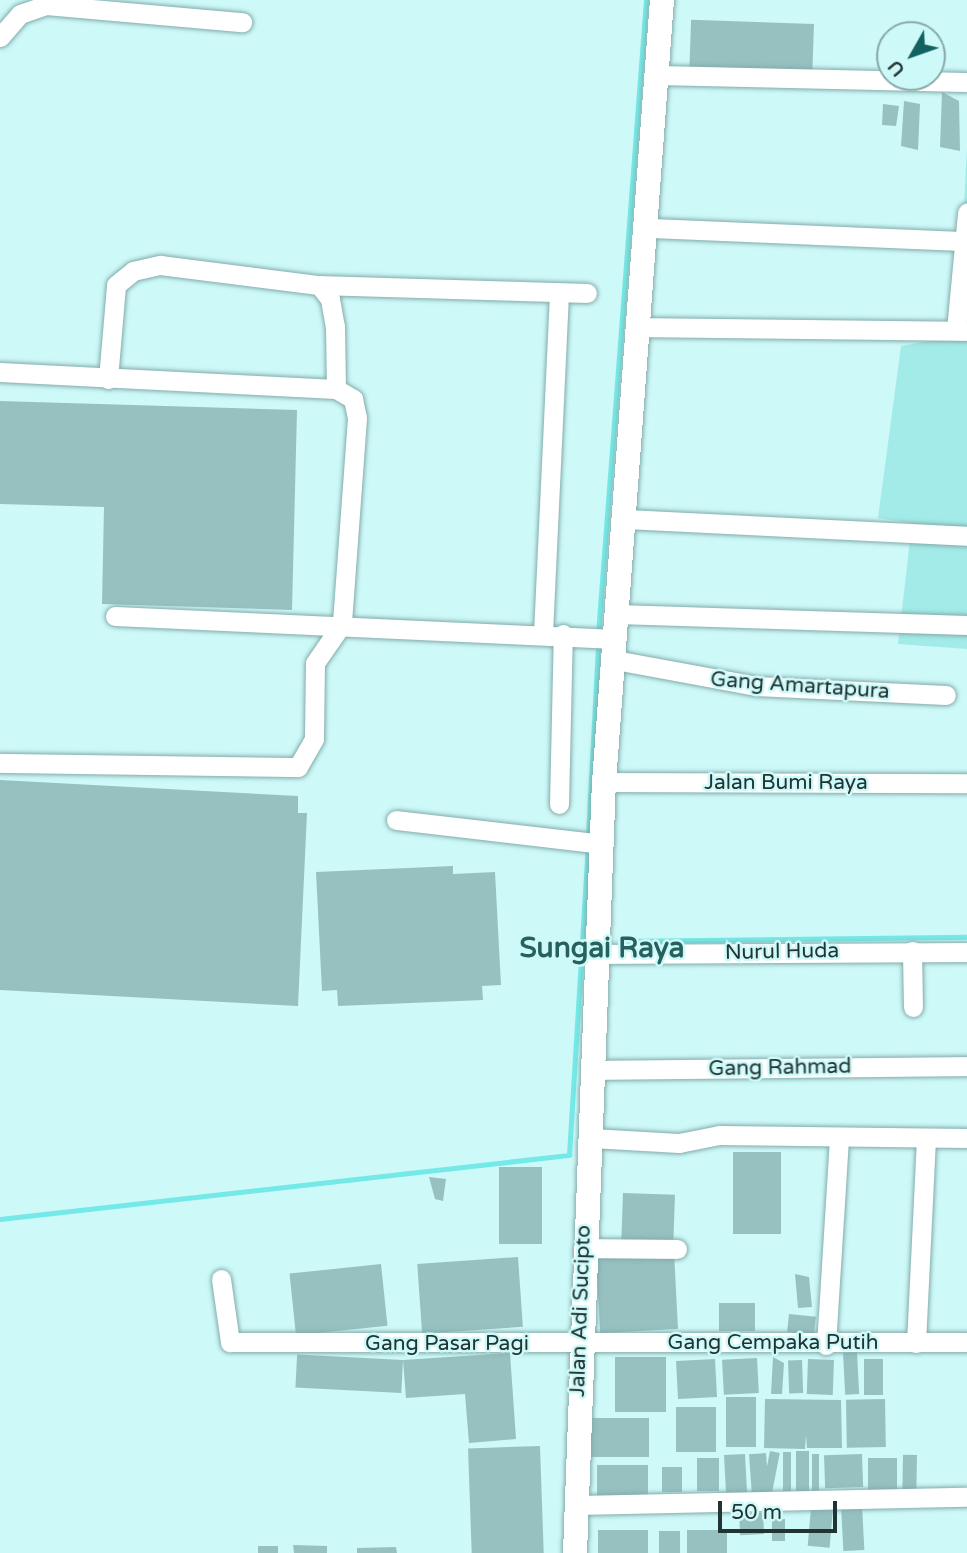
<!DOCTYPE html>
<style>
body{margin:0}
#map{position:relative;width:967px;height:1553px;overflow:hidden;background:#cdf9f8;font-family:"Varela Round",sans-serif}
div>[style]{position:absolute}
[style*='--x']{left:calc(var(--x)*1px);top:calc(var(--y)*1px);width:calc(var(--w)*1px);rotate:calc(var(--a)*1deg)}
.green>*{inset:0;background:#a2ebe9}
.stream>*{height:4.5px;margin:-2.25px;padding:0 2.25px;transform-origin:2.25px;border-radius:2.25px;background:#74e9e7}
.building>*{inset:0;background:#96c1c0;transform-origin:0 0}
.roads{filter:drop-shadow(0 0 2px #82acab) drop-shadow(0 0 2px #82acab)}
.minor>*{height:19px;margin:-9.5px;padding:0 9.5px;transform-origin:9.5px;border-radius:9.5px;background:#fff}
.major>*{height:24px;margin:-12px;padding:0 12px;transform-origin:12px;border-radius:12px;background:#fff}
span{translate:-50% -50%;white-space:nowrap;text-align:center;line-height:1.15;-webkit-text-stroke:5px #cdf9f8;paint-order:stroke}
.street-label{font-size:21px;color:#233}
.district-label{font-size:28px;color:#26605f;font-weight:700}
.north{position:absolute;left:876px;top:21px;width:70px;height:70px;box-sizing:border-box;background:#cdf9f8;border:2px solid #89aaa9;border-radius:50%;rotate:230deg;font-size:19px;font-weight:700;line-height:28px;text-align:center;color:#233}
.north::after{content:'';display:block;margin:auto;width:24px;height:32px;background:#126261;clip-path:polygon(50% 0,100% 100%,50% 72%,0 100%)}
.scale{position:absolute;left:718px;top:1501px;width:119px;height:32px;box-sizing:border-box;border:4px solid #233;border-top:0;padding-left:9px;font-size:21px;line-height:24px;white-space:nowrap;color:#233;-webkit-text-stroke:5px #cdf9f8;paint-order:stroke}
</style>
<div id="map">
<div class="green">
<div style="clip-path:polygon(967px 148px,967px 649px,898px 644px,912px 523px,878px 518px,901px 346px,957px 336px)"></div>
</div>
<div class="stream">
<div style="--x:598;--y:634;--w:636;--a:-85.67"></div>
<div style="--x:588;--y:837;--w:194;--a:-87"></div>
<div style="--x:621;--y:941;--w:346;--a:-0.7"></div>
<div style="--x:0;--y:1219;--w:573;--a:-6.42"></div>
<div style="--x:569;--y:1155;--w:310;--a:-86.5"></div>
</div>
<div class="building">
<div style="left:814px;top:24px;width:47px;height:123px;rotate:92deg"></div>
<div style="clip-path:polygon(942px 92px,959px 101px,960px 151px,940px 147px)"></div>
<div style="clip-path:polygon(904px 101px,920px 104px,918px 150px,901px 146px)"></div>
<div style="clip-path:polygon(883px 104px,899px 106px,896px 126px,882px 125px)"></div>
<div style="clip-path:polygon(0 401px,297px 410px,292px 610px,102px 604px,104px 507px,0 504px)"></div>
<div style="clip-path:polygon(0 780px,298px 796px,298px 813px,307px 813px,298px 1006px,0 990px)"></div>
<div style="clip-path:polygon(453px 866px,453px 874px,495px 872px,501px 985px,482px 986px,483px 1000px,338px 1006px,337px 990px,322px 991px,316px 872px)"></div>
<div style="left:733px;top:1152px;width:48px;height:82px"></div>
<div style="left:499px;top:1167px;width:43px;height:77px"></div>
<div style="clip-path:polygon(429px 1177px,446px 1179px,443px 1201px,435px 1199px)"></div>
<div style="left:623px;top:1193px;width:52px;height:52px;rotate:2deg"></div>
<div style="left:674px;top:1252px;width:77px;height:78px;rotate:87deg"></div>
<div style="left:518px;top:1257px;width:70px;height:101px;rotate:86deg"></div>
<div style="left:381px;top:1264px;width:62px;height:92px;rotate:84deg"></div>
<div style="clip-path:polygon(795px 1274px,809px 1277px,812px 1307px,798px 1308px)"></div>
<div style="left:719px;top:1303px;width:36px;height:28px"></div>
<div style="left:789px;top:1314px;width:27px;height:18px;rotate:6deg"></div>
<div style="left:857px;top:1352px;width:42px;height:14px;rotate:87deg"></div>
<div style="clip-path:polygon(510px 1353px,516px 1439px,469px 1443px,465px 1394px,406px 1398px,403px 1360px)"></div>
<div style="left:615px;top:1357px;width:51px;height:55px"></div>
<div style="clip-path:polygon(773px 1357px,784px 1363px,782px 1394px,771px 1394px)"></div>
<div style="left:757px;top:1358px;width:35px;height:35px;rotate:87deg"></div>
<div style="left:715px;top:1359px;width:38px;height:39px;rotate:87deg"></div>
<div style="left:808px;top:1359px;width:26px;height:35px;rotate:2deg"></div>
<div style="left:864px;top:1359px;width:19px;height:36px"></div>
<div style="left:403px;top:1360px;width:33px;height:106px;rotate:93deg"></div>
<div style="left:802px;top:1360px;width:33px;height:14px;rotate:88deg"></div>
<div style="left:726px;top:1397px;width:30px;height:50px"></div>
<div style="clip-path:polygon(765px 1399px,841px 1400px,842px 1448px,807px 1448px,806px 1435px,805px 1449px,764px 1448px)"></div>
<div style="left:885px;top:1399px;width:48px;height:39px;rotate:89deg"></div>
<div style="left:676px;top:1407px;width:40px;height:45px"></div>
<div style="left:588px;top:1418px;width:61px;height:39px"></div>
<div style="left:540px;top:1446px;width:107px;height:72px;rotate:88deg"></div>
<div style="left:770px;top:1451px;width:10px;height:44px;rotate:11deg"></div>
<div style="left:796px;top:1451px;width:13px;height:40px"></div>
<div style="left:783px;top:1452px;width:8px;height:42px"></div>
<div style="left:766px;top:1453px;width:41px;height:17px;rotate:86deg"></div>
<div style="left:745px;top:1454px;width:39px;height:21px;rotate:87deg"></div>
<div style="left:812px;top:1454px;width:7px;height:37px"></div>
<div style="left:862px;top:1454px;width:33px;height:38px;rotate:88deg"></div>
<div style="left:917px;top:1455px;width:39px;height:14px;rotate:91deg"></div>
<div style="left:697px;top:1458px;width:22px;height:33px"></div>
<div style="left:868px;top:1458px;width:29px;height:34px"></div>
<div style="left:597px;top:1465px;width:51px;height:31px"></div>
<div style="left:682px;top:1467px;width:25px;height:20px;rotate:90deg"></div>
<div style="left:862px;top:1505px;width:45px;height:21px;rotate:87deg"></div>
<div style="left:811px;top:1508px;width:22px;height:38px;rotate:5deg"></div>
<div style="left:763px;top:1513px;width:21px;height:24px;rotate:87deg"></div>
<div style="left:772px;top:1519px;width:13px;height:22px"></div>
<div style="left:648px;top:1530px;width:23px;height:50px;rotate:90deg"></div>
<div style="left:687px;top:1530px;width:40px;height:23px"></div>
<div style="left:659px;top:1531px;width:21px;height:22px"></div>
<div style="clip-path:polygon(293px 1545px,327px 1546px,327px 1553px,294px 1553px)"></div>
<div style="left:258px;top:1546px;width:20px;height:7px"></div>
<div style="clip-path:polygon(396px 1547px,397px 1553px,357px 1553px,357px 1548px)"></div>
</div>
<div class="roads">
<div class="minor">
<div style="--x:0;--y:37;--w:30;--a:-49"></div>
<div style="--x:20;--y:14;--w:28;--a:-19"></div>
<div style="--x:46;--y:5;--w:197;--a:5"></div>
<div style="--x:656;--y:75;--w:311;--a:1.3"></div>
<div style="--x:649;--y:228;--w:315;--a:2.4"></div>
<div style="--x:319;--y:285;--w:268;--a:1.7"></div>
<div style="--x:641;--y:327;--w:326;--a:0.7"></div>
<div style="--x:956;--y:330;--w:118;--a:-84.6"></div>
<div style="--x:0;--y:372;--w:336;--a:2.9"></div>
<div style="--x:336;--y:389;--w:20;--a:30"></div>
<div style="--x:353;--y:399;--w:19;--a:78"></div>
<div style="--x:357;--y:418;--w:207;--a:94.2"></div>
<div style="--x:342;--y:624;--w:47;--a:124.7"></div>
<div style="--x:315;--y:663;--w:76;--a:90.8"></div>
<div style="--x:314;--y:739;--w:32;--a:120"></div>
<div style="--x:298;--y:767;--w:298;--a:-179.2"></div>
<div style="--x:108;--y:379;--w:94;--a:-85.1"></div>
<div style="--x:116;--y:285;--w:22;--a:-39"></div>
<div style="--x:133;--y:271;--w:28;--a:-13"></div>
<div style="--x:160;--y:265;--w:160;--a:7.2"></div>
<div style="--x:319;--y:285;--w:18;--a:52"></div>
<div style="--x:330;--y:299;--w:27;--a:80"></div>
<div style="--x:335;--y:326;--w:63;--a:89.1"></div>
<div style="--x:625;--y:519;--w:342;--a:2.8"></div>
<div style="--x:617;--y:614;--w:350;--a:1.8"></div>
<div style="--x:115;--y:616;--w:501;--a:2.63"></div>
<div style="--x:543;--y:633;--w:341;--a:-87.3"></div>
<div style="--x:615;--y:660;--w:143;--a:10.4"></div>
<div style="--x:756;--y:686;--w:190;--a:2.7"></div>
<div style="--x:604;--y:782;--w:363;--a:0.2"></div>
<div style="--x:559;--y:804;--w:170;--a:-88.7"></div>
<div style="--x:396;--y:820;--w:201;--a:6.6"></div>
<div style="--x:912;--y:951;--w:56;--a:89"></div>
<div style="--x:596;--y:954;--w:371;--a:-0.3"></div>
<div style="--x:594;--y:1070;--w:373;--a:-0.6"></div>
<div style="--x:591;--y:1138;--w:88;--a:3.3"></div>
<div style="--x:679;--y:1143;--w:41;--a:-11.3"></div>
<div style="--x:719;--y:1135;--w:248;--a:0.7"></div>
<div style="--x:583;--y:1248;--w:94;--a:0.6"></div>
<div style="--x:221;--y:1279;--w:64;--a:81.9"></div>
<div style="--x:230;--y:1342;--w:737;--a:0"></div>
<div style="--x:916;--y:1343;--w:205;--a:-87.2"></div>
<div style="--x:826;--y:1345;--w:208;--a:-86.4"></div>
<div style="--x:575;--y:1505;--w:392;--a:-1.2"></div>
</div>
<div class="major">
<div style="--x:575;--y:1553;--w:772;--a:-87.85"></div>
<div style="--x:604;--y:782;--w:784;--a:-85.76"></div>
</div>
</div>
<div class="street-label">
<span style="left:800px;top:686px;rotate:4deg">Gang Amartapura</span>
<span style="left:786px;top:783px">Jalan Bumi Raya</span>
<span style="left:782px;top:952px;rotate:-1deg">Nurul Huda</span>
<span style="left:780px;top:1068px;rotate:-1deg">Gang Rahmad</span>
<span style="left:581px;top:1311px;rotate:-88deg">Jalan Adi Sucipto</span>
<span style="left:773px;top:1343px">Gang Cempaka Putih</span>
<span style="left:447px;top:1344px">Gang Pasar Pagi</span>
</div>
<div class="district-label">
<span style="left:602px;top:948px">Sungai Raya</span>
</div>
<div class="north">U</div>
<div class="scale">50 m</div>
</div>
